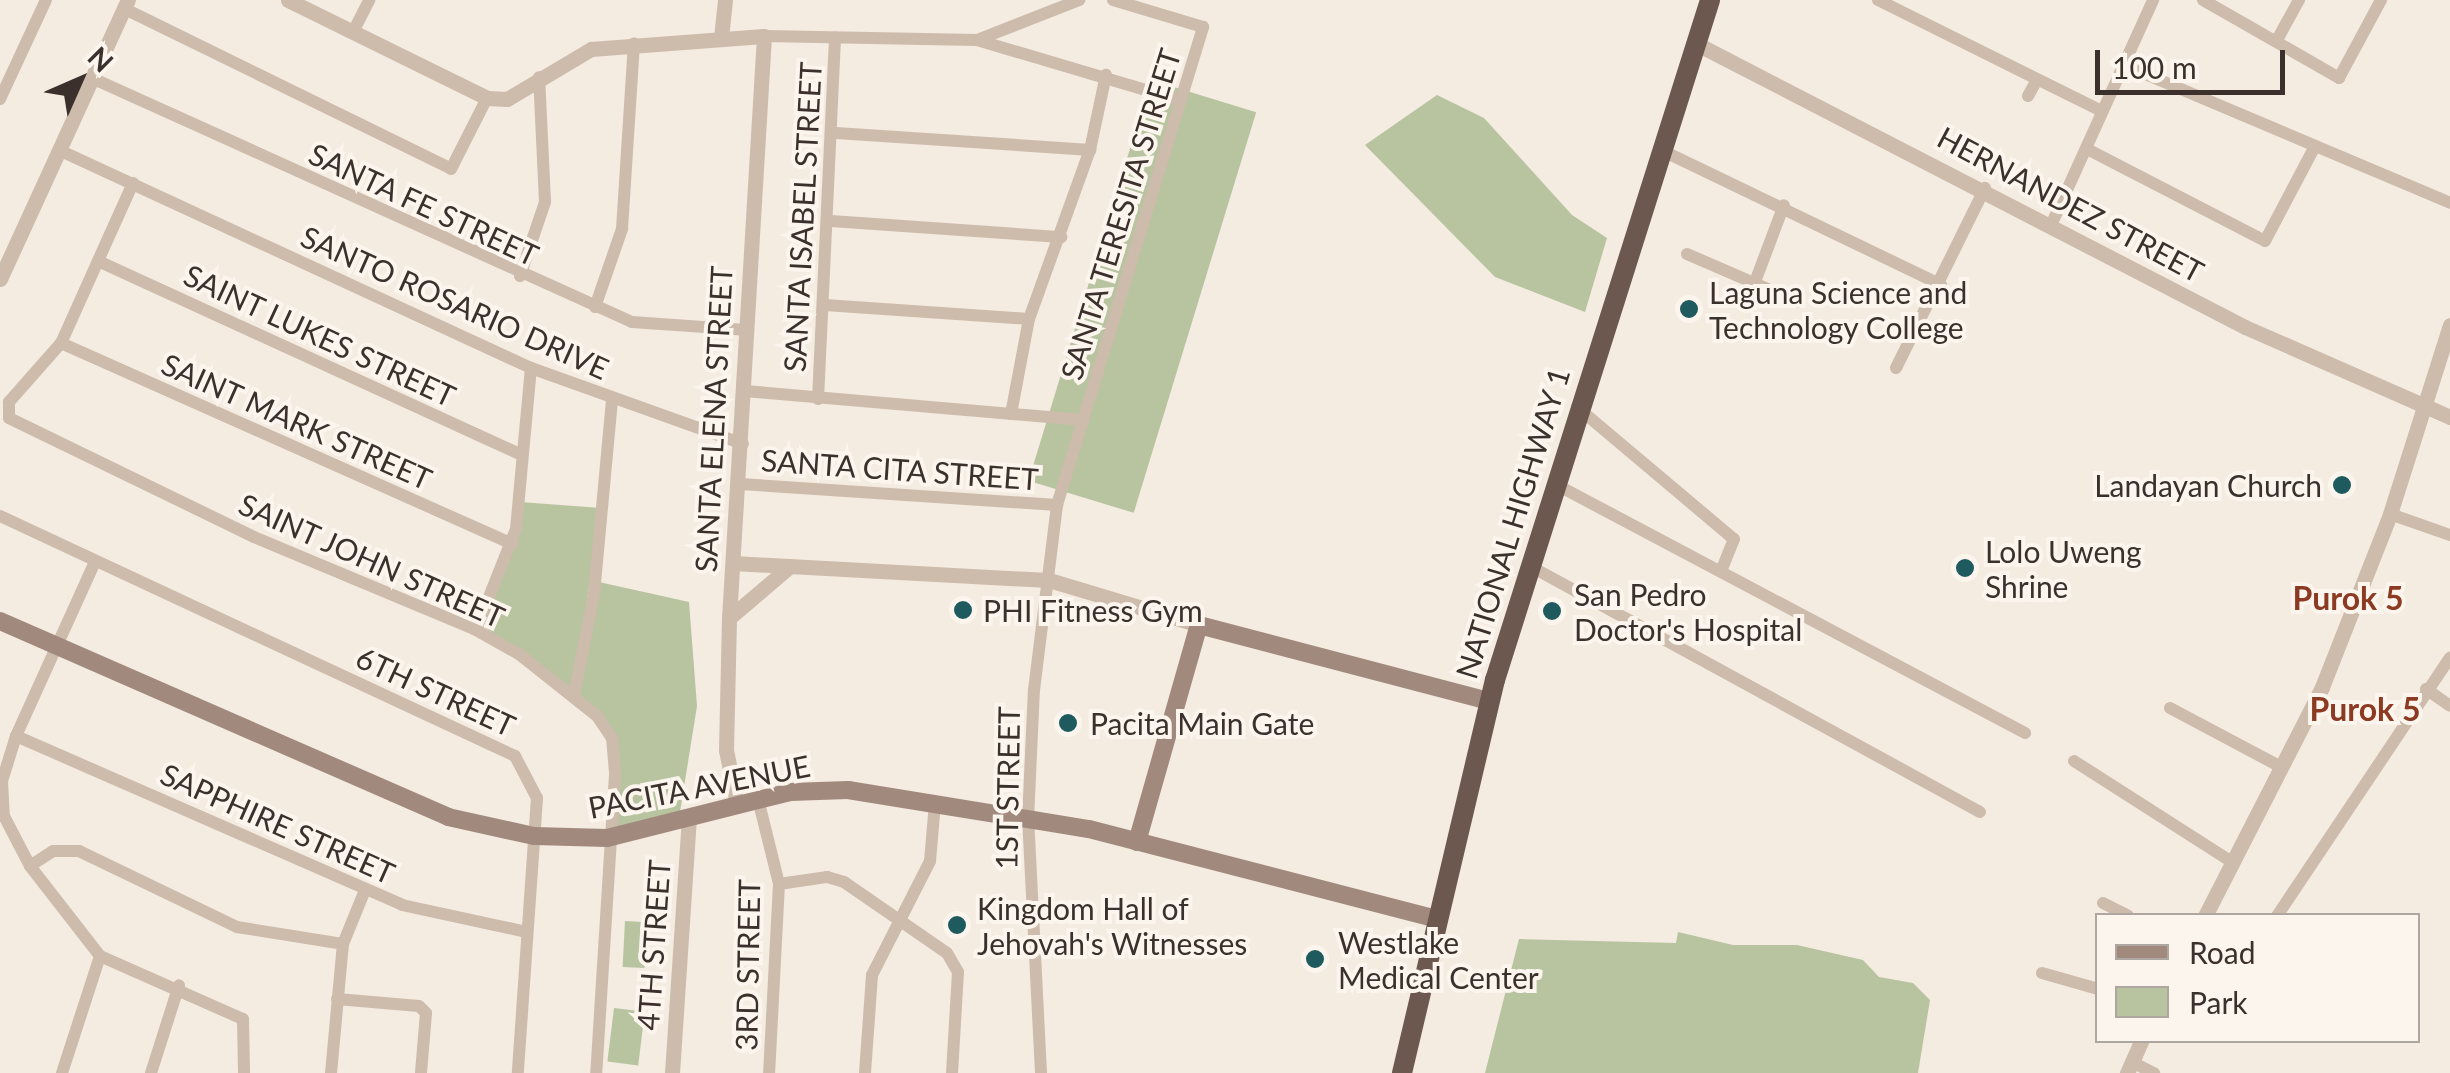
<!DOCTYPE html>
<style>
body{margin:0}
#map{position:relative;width:2450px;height:1073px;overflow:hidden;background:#f4ebe1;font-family:Lato,sans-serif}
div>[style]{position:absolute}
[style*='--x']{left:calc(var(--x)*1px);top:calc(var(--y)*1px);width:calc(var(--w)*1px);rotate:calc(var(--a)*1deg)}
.green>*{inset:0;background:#b8c4a0;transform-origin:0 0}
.minor>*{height:12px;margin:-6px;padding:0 6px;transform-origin:6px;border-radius:6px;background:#cdbbac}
.tertiary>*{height:15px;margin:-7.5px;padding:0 7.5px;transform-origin:7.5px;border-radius:7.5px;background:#cdbbac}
.secondary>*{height:18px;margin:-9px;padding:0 9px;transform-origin:9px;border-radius:9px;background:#a18a7d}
.trunk>*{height:20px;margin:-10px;padding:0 10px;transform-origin:10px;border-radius:10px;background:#6c584f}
.dots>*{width:28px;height:28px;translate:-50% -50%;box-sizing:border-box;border:5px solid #fbf5ee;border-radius:50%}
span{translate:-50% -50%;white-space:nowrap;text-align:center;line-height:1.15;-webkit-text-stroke:8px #fbf5ee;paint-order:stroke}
.street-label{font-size:30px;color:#3b302b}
.poi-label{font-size:30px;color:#3b302b}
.left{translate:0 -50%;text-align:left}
.right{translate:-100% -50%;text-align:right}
.neighbourhood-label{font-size:32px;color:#8c3b22;font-weight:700}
.legend{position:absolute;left:2095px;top:913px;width:325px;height:130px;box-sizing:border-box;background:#fbf5ee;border:2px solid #aea6a0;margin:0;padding:12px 18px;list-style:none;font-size:30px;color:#3b302b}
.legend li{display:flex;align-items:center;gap:20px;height:50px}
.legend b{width:50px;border:2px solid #aea6a0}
.north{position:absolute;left:30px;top:30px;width:100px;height:100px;-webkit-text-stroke:8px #fbf5ee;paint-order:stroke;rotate:45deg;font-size:28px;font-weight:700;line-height:40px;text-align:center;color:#3b302b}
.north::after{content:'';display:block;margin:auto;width:35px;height:45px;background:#3b302b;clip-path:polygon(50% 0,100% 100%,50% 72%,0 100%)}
.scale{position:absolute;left:2095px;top:50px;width:190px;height:45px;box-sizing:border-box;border:5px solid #3b302b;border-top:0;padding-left:12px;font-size:30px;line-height:35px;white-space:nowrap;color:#3b302b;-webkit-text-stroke:8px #fbf5ee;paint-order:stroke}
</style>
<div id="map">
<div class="green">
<div style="left:1151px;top:80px;width:110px;height:419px;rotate:17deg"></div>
<div style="clip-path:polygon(1437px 95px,1484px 118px,1572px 215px,1607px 238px,1585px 312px,1495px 277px,1365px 145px)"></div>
<div style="clip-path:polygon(520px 502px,601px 508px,573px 692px,483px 626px)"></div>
<div style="clip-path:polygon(599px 582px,689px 602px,697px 706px,680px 812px,608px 835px,613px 736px,574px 695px)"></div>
<div style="left:625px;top:921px;width:22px;height:46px;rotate:3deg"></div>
<div style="clip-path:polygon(1678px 932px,1733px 945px,1797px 945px,1863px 960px,1879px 977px,1913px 983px,1930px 1000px,1918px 1073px,1485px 1073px,1519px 939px,1676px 943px)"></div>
<div style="left:614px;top:1008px;width:31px;height:54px;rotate:7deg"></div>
</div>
<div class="minor">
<div style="--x:1878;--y:0;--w:250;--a:26.4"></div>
<div style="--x:2203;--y:0;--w:157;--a:29.8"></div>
<div style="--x:2339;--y:78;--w:89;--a:-61.7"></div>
<div style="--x:125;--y:9;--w:363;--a:26.1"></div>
<div style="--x:451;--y:169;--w:80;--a:-63.1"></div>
<div style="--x:353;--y:32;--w:36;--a:-63"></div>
<div style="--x:764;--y:36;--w:213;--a:1.1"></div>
<div style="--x:977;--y:40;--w:211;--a:16.5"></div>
<div style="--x:977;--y:40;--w:110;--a:-21.4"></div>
<div style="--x:2277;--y:40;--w:46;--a:-61.2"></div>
<div style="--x:2124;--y:65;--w:354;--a:22.9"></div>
<div style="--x:94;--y:79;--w:590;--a:24.31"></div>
<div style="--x:632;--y:322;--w:113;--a:4"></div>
<div style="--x:2028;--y:96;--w:18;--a:-61"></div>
<div style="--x:0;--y:99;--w:109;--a:-65.1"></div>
<div style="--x:836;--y:133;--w:255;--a:3.8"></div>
<div style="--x:2087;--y:149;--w:200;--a:27.3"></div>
<div style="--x:2265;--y:241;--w:105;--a:-62.2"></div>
<div style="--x:1661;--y:150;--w:311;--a:25.7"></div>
<div style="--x:61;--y:151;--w:518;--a:24.78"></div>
<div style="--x:531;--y:368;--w:225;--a:19.7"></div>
<div style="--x:133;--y:183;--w:175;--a:114.2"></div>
<div style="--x:61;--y:343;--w:79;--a:131.4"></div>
<div style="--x:9;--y:402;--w:16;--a:90"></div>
<div style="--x:9;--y:418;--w:272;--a:25.9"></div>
<div style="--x:254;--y:537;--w:241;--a:22.7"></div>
<div style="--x:476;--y:630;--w:49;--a:29.2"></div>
<div style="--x:519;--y:654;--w:100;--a:38.5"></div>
<div style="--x:597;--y:716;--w:27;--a:56"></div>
<div style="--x:612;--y:738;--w:37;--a:85"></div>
<div style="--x:615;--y:775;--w:299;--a:93.6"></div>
<div style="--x:831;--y:221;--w:231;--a:4"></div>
<div style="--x:2052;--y:223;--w:245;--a:-65.6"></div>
<div style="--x:1687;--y:254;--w:121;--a:23.4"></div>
<div style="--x:98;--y:261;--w:466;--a:24.6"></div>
<div style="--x:520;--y:276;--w:78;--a:-71.3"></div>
<div style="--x:545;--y:202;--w:125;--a:-92.7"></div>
<div style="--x:1755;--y:282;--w:82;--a:-69.4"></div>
<div style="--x:825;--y:305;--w:204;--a:3.9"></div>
<div style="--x:595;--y:307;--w:83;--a:-70.9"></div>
<div style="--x:622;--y:229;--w:186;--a:-86.3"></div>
<div style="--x:61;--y:343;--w:494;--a:24"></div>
<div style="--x:1896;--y:368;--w:201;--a:-63.7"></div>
<div style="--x:745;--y:391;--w:340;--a:4.9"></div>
<div style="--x:818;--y:399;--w:362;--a:-87.3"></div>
<div style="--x:1577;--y:407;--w:205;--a:40.1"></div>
<div style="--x:1734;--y:539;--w:35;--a:112"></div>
<div style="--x:1011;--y:414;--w:97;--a:-79.3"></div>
<div style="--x:1029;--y:319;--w:180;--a:-70.2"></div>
<div style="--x:1090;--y:150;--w:77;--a:-78"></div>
<div style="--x:740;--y:484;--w:318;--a:3.8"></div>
<div style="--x:1555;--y:484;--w:532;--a:27.91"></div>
<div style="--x:2390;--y:514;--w:64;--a:19.3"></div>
<div style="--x:0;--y:516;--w:568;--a:24.99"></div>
<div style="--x:515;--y:756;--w:47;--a:62.4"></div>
<div style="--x:537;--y:798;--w:276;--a:94"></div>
<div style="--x:94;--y:564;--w:189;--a:114.4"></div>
<div style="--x:16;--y:736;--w:47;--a:107.3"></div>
<div style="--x:2;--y:781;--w:35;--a:87"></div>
<div style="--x:4;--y:816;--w:56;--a:62.5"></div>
<div style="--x:30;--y:866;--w:114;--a:52.1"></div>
<div style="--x:100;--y:956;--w:156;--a:23.8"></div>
<div style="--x:243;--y:1019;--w:54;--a:88.9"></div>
<div style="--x:1528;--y:565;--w:515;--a:28.65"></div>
<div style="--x:476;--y:630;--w:109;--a:-68.4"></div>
<div style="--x:516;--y:529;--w:162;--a:-84.7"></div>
<div style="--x:2426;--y:689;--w:29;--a:35"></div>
<div style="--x:574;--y:695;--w:103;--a:-78.8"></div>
<div style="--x:594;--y:594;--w:196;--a:-84.7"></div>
<div style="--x:2170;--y:708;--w:126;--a:28"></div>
<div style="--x:16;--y:736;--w:421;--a:23.6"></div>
<div style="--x:402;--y:905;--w:128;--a:12.2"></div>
<div style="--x:2074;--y:761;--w:188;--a:32.6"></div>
<div style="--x:758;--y:799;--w:88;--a:76.1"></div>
<div style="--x:779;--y:884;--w:189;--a:93"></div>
<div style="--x:30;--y:866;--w:27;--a:-33"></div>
<div style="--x:53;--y:851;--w:26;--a:0"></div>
<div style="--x:79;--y:851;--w:175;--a:25.7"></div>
<div style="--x:237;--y:927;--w:107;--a:9.1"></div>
<div style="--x:779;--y:884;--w:49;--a:-8.3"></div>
<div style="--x:827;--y:877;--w:18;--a:16"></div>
<div style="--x:844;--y:882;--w:125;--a:34.6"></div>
<div style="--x:947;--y:953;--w:22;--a:60"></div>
<div style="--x:958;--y:972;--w:101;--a:93.4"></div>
<div style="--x:2103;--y:903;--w:28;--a:27"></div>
<div style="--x:2277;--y:916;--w:311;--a:-56.2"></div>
<div style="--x:2042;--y:973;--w:58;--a:15.9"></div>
<div style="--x:337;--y:999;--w:82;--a:4.9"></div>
<div style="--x:419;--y:1006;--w:10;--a:45"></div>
<div style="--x:426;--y:1013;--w:60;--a:94.8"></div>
<div style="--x:2132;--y:1062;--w:25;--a:27"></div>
<div style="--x:62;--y:1073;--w:123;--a:-72"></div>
<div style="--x:151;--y:1073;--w:92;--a:-72.3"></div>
<div style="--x:331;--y:1073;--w:130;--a:-84.7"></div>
<div style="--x:343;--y:944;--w:58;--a:-67.8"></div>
<div style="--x:865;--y:1073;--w:98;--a:-85.9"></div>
<div style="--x:872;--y:975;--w:128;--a:-63"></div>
<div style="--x:930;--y:861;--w:58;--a:-85.1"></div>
<div style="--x:1041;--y:1073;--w:253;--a:-92.9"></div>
<div style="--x:1028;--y:820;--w:130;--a:-87.4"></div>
<div style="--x:1034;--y:690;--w:186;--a:-82.9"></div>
<div style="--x:1057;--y:505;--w:500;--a:-73"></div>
<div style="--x:1203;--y:27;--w:94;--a:-163.3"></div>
</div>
<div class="tertiary">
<div style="--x:288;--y:0;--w:222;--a:26.2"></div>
<div style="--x:487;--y:98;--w:20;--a:3"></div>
<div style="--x:507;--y:99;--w:98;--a:-30.8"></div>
<div style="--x:591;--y:49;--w:173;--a:-4.3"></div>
<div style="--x:764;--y:36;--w:583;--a:93.44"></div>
<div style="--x:729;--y:618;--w:132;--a:91.3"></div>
<div style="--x:726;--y:750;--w:55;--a:78.5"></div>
<div style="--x:721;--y:38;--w:38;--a:-84"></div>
<div style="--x:1697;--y:44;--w:617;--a:27.31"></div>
<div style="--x:2245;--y:327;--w:224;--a:23.7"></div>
<div style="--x:0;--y:279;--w:307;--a:-65.4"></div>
<div style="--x:733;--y:563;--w:316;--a:3.1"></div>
<div style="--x:1049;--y:580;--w:157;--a:16.7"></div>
<div style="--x:729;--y:618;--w:80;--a:-40.4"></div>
<div style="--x:2205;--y:916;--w:257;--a:-62.9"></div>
<div style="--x:2322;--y:687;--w:186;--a:-68.5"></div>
<div style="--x:2390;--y:514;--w:198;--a:-72.4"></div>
<div style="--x:672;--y:1073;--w:254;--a:-86.2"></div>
<div style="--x:2127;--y:1073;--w:36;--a:-66"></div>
</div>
<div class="secondary">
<div style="--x:0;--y:621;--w:489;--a:23.6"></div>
<div style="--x:448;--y:817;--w:88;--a:12.5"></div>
<div style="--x:534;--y:836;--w:73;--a:1.6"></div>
<div style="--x:607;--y:838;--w:189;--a:-14.1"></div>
<div style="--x:790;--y:792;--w:58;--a:-2"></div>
<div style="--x:848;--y:790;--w:244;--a:9.2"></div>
<div style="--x:1089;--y:829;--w:360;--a:14.5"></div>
<div style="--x:1137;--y:842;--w:226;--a:-74.1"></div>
<div style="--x:1199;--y:625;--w:300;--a:14.7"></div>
</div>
<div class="trunk">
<div style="--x:1402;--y:1073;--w:404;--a:-76.7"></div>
<div style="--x:1495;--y:680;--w:713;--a:-72.45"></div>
</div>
<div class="dots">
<div style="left:1689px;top:309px;background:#1f5a5e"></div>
<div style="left:2342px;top:485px;background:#1f5a5e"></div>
<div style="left:1965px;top:568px;background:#1f5a5e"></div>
<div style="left:963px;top:610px;background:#1f5a5e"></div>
<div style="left:1552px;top:611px;background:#1f5a5e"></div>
<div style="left:1068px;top:723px;background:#1f5a5e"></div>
<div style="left:957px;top:925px;background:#1f5a5e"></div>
<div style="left:1315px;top:959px;background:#1f5a5e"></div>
</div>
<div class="street-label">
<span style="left:424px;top:204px;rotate:25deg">SANTA FE STREET</span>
<span style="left:2071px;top:204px;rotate:28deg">HERNANDEZ STREET</span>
<span style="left:1120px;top:214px;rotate:-73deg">SANTA TERESITA STREET</span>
<span style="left:802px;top:217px;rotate:-87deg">SANTA ISABEL STREET</span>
<span style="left:455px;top:302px;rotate:24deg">SANTO ROSARIO DRIVE</span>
<span style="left:320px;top:335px;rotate:25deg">SAINT LUKES STREET</span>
<span style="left:713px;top:419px;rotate:-87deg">SANTA ELENA STREET</span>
<span style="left:297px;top:421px;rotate:24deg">SAINT MARK STREET</span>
<span style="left:900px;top:469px;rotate:4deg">SANTA CITA STREET</span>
<span style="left:1512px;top:523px;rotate:-73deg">NATIONAL HIGHWAY 1</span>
<span style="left:372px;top:560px;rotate:24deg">SAINT JOHN STREET</span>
<span style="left:436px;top:691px;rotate:25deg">6TH STREET</span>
<span style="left:699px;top:786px;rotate:-11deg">PACITA AVENUE</span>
<span style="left:1007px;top:788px;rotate:-89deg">1ST STREET</span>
<span style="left:278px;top:823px;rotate:24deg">SAPPHIRE STREET</span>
<span style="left:653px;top:945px;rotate:-86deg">4TH STREET</span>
<span style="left:747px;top:965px;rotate:-89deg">3RD STREET</span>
</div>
<div class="poi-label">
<span class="left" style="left:1709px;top:309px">Laguna Science and<br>Technology College</span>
<span class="right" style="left:2322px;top:485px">Landayan Church</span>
<span class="left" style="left:1985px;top:568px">Lolo Uweng<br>Shrine</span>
<span class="left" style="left:1574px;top:611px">San Pedro<br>Doctor's Hospital</span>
<span class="left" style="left:983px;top:610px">PHI Fitness Gym</span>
<span class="left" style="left:1090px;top:723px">Pacita Main Gate</span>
<span class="left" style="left:977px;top:925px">Kingdom Hall of<br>Jehovah's Witnesses</span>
<span class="left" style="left:1338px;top:959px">Westlake<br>Medical Center</span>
</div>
<div class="neighbourhood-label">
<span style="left:2348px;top:598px">Purok 5</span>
<span style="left:2365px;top:709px">Purok 5</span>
</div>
<ul class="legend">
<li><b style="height:12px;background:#a18a7d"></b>Road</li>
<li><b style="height:28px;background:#b8c4a0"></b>Park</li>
</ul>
<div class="north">N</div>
<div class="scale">100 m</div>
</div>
